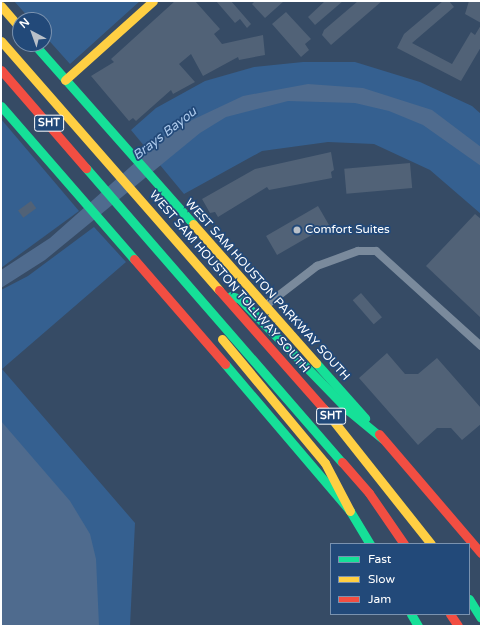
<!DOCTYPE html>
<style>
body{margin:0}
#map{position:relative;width:482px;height:627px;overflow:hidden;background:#364b65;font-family:"Varela Round",sans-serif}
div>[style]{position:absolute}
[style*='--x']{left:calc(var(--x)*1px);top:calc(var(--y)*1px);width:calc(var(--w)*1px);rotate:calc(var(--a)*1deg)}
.green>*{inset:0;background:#356090}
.water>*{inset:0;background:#4f6b8e}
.building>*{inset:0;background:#516277;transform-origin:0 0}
.street>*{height:8px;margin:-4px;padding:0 4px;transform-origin:4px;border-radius:4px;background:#7a8a9c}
.fast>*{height:9px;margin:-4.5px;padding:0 4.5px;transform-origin:4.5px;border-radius:4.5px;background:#16e098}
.slow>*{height:9px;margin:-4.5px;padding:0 4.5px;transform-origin:4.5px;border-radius:4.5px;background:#ffcf43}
.jam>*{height:9px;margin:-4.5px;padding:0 4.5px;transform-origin:4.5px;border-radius:4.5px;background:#f24e42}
.dots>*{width:11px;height:11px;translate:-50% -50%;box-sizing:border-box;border:2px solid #224979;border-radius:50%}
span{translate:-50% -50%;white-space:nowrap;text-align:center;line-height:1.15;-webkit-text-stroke:3.5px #224979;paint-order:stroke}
.shield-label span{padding:1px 3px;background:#224979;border:1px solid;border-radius:3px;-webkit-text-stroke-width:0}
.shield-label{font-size:11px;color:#fff;font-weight:700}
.poi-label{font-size:12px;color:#fff}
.left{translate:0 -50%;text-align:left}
.street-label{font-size:12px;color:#fff}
.water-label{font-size:13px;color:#aecbed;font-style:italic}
.frame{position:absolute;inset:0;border:2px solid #fff;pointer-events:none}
.legend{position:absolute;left:330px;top:543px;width:140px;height:72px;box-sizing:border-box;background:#224979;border:1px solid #7a92af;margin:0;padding:5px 7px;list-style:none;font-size:12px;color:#fff}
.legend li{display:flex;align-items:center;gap:8px;height:20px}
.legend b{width:20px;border:1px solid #7a92af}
.north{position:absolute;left:12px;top:12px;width:40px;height:40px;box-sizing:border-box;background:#224979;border:1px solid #7a92af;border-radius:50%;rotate:319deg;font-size:11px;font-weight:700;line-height:16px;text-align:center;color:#fff}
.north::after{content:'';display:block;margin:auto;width:14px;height:18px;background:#b9c0c9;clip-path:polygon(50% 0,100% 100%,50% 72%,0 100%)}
</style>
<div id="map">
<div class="green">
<div style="clip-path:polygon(14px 1px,140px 1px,70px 64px,44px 35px,44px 20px,31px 20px)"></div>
<div style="clip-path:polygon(303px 62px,355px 62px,420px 82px,472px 106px,481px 114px,481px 214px,430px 170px,374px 144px,328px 142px,262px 151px,184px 194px,131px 130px,156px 108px,205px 81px,254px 67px)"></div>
<div style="clip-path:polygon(1px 119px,79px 211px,1px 268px)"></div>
<div style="clip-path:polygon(94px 227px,126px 262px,2px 369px,135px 523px,130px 626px,1px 626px,1px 290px,28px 276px)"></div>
</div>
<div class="water">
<div style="clip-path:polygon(308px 84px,363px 88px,432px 110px,481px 147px,481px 166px,423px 125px,389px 111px,355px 103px,288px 101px,226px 117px,200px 133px,45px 260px,1px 288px,1px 270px,50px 238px,173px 129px,243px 96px)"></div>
<div style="clip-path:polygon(1px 421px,70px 501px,90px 534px,96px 559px,99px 626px,1px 626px)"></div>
</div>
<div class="building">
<div style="clip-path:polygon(175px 1px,195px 1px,220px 29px,214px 34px,222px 44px,263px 35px,265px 55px,239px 60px,238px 57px,203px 76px,191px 54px,179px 64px,195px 82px,173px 94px,171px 90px,136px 121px,133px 118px,129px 121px,91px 76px,114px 62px,111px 59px)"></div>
<div style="clip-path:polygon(216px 1px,231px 1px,251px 24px,247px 28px,240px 19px,235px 23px)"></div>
<div style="clip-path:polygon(255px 1px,284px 1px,265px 18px,252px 4px)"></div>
<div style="clip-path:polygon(325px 1px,343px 1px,315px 25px,308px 17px)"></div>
<div style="clip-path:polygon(358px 1px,382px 1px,331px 45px,322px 35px,324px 30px)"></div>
<div style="clip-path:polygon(443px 1px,449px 1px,454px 7px,412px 43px,452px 64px,471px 32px,475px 35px,481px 25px,481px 47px,461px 81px,397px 48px,404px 34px)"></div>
<div style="clip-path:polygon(469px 1px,481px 1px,481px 23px,465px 14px)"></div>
<div style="clip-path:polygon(286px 12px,311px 39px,305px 44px,309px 50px,301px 57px,272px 24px)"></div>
<div style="clip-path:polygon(331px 152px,334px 170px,331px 172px,332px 178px,269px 190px,267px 187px,218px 217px,215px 212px,210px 213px,202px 199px,255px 169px)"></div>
<div style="left:410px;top:163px;width:25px;height:66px;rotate:85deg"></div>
<div style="left:31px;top:201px;width:9px;height:16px;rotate:54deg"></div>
<div style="left:318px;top:206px;width:22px;height:60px;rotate:60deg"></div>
<div style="clip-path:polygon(475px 214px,481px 219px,481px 318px,426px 266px)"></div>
<div style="left:361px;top:293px;width:32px;height:11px;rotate:49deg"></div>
<div style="clip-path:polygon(387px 353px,405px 374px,418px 374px,437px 358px,481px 408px,481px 424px,462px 440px,451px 428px,437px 428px,418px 445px,359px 378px)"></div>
</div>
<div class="street">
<div style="--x:265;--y:306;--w:66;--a:-37.6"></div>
<div style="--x:317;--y:266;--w:44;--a:-20.1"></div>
<div style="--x:358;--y:251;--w:18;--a:0"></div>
<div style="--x:376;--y:251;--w:142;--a:42.1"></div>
</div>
<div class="fast">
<div style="--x:34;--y:44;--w:240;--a:48.5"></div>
<div style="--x:1;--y:106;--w:203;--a:49"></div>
<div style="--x:86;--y:168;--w:390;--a:49"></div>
<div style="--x:231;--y:296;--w:9;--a:18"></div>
<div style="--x:240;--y:299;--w:156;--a:45.8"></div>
<div style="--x:349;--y:411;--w:44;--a:39.5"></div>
<div style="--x:316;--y:363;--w:74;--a:48.3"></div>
<div style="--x:225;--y:364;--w:193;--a:49.6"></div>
<div style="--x:350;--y:511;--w:39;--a:59"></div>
<div style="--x:469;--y:599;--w:22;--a:58"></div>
<div style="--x:411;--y:614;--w:14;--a:60"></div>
</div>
<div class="slow">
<div style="--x:1;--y:6;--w:29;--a:49"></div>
<div style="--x:1;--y:41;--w:331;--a:48.8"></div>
<div style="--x:65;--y:80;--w:118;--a:-41.9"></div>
<div style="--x:193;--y:224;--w:186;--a:48.5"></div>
<div style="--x:222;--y:339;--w:161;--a:50.3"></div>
<div style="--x:325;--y:463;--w:54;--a:62.5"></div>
<div style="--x:324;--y:409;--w:172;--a:51.6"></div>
</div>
<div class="jam">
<div style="--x:1;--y:70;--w:130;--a:49.1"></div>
<div style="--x:134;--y:259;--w:139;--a:49.1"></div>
<div style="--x:219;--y:290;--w:159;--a:48.6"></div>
<div style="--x:379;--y:434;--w:157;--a:49.4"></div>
<div style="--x:342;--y:462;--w:41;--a:48.9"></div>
<div style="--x:369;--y:493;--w:62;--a:55.5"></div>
<div style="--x:450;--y:614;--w:14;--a:56"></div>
</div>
<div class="dots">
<div style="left:297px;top:230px;background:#b9c0c9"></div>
</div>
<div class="shield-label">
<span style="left:49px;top:123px">SHT</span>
<span style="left:331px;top:416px">SHT</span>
</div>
<div class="poi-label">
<span class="left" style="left:305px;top:230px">Comfort Suites</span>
</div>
<div class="street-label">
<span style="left:229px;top:282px;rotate:49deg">WEST SAM HOUSTON TOLLWAY SOUTH</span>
<span style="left:267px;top:290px;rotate:48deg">WEST SAM HOUSTON PARKWAY SOUTH</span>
</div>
<div class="water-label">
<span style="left:165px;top:134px;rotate:-38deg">Brays Bayou</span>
</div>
<div class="frame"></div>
<ul class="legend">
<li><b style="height:5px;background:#16e098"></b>Fast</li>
<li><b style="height:5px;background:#ffcf43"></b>Slow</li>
<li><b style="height:5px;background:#f24e42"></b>Jam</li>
</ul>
<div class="north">N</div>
</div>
